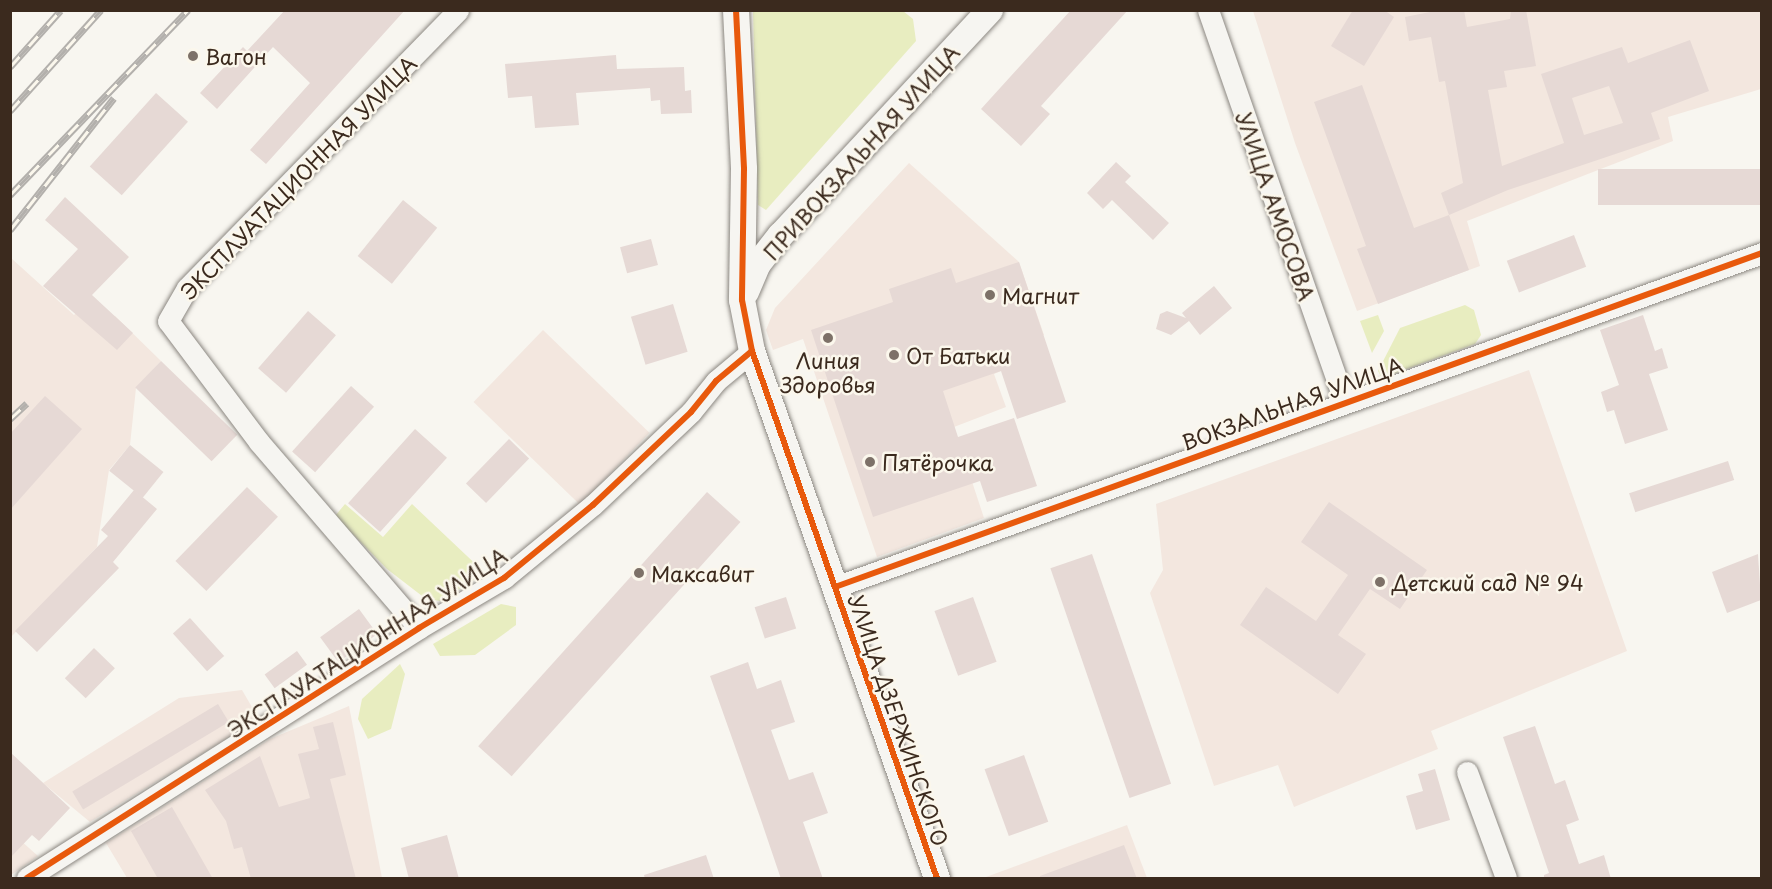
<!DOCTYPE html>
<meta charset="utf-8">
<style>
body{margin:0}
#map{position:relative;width:1772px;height:889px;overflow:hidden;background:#f8f6f0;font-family:"Playpen Sans",sans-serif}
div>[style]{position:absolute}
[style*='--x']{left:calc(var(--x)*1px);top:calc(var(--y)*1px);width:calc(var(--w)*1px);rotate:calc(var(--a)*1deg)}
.built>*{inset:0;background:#f3e7df;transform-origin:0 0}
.green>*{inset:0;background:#e8edc0}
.building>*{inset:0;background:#e6d9d5;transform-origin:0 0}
.roads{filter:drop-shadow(0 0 2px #8b8781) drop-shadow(0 0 2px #8b8781)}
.minor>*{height:21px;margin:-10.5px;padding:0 10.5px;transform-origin:10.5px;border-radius:10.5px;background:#f6f5f1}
.tertiary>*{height:26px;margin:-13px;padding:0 13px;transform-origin:13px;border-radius:13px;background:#f6f5f1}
.rail>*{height:7px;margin-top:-3.5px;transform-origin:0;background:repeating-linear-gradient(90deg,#fbf7ec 0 14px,#b3b0ac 0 28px);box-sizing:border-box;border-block:2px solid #b3b0ac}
.cycleway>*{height:6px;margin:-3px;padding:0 3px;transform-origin:3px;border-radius:3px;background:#e8590c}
.dots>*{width:16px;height:16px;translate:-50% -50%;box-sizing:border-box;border:3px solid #fbf7ec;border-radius:50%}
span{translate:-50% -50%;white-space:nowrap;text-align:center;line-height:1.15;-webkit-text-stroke:5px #fbf7ec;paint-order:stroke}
.poi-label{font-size:21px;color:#3b2a1e}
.left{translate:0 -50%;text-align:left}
.street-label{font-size:21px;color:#3b2a1e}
.frame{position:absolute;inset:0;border:12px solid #3b2a1e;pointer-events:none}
</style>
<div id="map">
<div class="built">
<div style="clip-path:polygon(1253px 11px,1761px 11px,1761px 89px,1668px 117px,1673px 141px,1467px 221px,1480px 266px,1357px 311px,1295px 143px)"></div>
<div style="clip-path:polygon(909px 163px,1019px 262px,1044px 335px,994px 351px,1001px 371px,994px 374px,1006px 407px,954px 427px,984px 518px,877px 557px,803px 339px,773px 350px,766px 330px,775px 308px)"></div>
<div style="clip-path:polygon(11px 258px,74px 315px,77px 312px,110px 321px,115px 316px,161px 361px,136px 388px,130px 445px,109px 470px,97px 547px,11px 637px)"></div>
<div style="left:543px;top:330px;width:148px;height:100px;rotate:44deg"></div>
<div style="clip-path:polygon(1529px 370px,1627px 651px,1431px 731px,1438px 749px,1294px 807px,1278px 765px,1214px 786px,1150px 593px,1163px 570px,1156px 504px)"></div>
<div style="clip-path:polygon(242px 690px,259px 719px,90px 822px,43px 783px,179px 698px)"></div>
<div style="clip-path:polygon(349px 706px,382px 878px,127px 878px,106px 843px,270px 739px)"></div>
<div style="clip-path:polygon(1127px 825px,1147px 878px,986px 878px,986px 877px)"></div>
<div style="clip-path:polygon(11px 832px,38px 856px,11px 875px)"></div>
</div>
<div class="green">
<div style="clip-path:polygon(753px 11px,903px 11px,913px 19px,916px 41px,766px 210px,758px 205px)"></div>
<div style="clip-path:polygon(1465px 305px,1474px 310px,1481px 335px,1475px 344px,1382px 378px,1378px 371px,1400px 328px)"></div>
<div style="clip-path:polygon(1378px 315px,1384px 331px,1372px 353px,1360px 321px)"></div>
<div style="clip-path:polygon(345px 504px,383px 537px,412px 504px,485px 573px,440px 601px,426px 599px,387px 569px,335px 516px)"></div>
<div style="clip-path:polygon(501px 604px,516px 607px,516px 625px,475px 655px,440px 656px,433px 644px)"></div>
<div style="clip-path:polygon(400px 664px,405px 674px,391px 729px,368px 739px,358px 719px,362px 699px)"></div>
</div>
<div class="building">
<div style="clip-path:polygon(285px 10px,405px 10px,266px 164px,250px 150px,310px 83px,273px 47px,217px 109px,200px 93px,243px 47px,247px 51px)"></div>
<div style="clip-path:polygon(1071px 10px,1128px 10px,1041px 106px,1050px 114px,1021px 146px,981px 109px)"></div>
<div style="clip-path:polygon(1353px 10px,1384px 10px,1394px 17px,1364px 66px,1331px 46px)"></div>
<div style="clip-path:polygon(evenodd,1440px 10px,1464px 10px,1467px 27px,1510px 19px,1511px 10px,1526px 10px,1536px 66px,1504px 71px,1507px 87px,1488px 90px,1502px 166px,1564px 143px,1541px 74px,1622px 47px,1628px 63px,1690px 40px,1709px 91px,1651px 113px,1660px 139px,1508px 190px,1449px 215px,1441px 193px,1463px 183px,1445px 81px,1439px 82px,1431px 37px,1409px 41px,1405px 17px,1440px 10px,1609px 86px,1623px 123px,1584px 135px,1572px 98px,1609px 86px)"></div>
<div style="clip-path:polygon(616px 55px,617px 69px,684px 67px,685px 91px,691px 90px,692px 113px,661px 114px,660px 100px,651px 101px,650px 88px,576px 93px,579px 125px,535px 128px,532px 96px,508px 98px,505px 64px)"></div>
<div style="clip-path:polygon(1362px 85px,1414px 228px,1449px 215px,1469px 270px,1378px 304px,1357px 249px,1366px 246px,1314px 102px)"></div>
<div style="left:156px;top:93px;width:43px;height:99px;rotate:42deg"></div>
<div style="clip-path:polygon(1116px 162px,1131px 176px,1125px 182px,1169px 223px,1153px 240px,1112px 200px,1103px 209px,1087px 193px)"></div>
<div style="left:1761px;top:169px;width:36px;height:163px;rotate:90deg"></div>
<div style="clip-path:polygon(65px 197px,129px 257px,92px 295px,133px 333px,117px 350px,43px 286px,78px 249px,45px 220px)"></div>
<div style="left:403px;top:200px;width:44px;height:72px;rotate:39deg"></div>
<div style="left:1574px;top:235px;width:34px;height:72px;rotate:69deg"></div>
<div style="left:651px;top:239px;width:27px;height:32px;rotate:75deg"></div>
<div style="clip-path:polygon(1019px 262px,1066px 402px,1017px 419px,1001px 371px,943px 391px,958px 437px,1014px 418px,1037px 486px,987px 502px,980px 481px,873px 517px,811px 330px,893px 302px,889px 289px,951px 268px,956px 283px)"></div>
<div style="clip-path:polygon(1214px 286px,1232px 308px,1200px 335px,1189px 321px,1171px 335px,1156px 329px,1160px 314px,1167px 311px,1186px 318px,1182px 313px)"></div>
<div style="left:673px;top:304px;width:50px;height:44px;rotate:73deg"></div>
<div style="left:308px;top:311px;width:37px;height:76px;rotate:41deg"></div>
<div style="clip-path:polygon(1643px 315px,1655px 351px,1662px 348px,1668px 368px,1649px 374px,1668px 430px,1625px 444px,1614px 410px,1607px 412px,1601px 392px,1619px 385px,1600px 330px)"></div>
<div style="left:161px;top:361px;width:106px;height:37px;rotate:44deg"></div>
<div style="left:351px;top:386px;width:31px;height:88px;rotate:42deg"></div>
<div style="clip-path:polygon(45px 396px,82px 429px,10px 510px,10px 434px)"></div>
<div style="left:415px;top:429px;width:43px;height:100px;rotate:42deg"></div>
<div style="left:509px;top:439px;width:28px;height:62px;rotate:44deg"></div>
<div style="left:130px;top:445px;width:43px;height:33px;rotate:39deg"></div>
<div style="left:1728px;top:461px;width:20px;height:104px;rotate:72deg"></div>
<div style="left:247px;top:487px;width:43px;height:103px;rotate:44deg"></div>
<div style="clip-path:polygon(134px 490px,157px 509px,113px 562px,119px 568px,37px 652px,15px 631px,108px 536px,101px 530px)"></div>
<div style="left:707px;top:492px;width:45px;height:342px;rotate:42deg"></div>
<div style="clip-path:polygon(1329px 502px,1427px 570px,1400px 609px,1370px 589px,1338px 635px,1366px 654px,1338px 694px,1240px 625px,1266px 587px,1316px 621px,1348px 575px,1301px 542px)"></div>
<div style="left:1092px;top:554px;width:243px;height:44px;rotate:71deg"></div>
<div style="clip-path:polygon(1758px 554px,1761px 600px,1727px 613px,1712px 572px)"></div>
<div style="left:786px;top:597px;width:33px;height:33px;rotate:72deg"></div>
<div style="left:973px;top:597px;width:69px;height:41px;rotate:70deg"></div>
<div style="left:359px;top:609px;width:31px;height:48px;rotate:54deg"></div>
<div style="left:190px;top:618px;width:51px;height:23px;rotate:48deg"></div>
<div style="left:94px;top:648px;width:29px;height:42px;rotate:44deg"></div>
<div style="left:297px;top:651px;width:17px;height:40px;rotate:54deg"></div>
<div style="clip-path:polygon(748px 662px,757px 689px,781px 680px,795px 722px,771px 730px,789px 780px,813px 772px,828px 813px,803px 822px,823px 879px,781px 879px,760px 817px,710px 676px)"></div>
<div style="left:218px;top:704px;width:21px;height:170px;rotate:59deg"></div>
<div style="clip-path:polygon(333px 722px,346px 775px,330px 779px,356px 879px,251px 879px,242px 847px,234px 849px,226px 821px,205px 790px,260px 756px,279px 807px,310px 798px,298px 754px,319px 749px,313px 727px)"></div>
<div style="clip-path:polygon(1535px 726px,1555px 784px,1565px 780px,1579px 820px,1566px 825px,1579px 864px,1604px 855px,1611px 879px,1544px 879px,1544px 875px,1549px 873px,1503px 737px)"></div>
<div style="clip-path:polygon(10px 752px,70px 808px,39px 841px,32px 835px,10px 858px)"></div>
<div style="left:1024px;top:755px;width:71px;height:42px;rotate:70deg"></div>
<div style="clip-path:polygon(1435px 769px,1450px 820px,1416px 830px,1406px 796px,1423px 791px,1418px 774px)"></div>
<div style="clip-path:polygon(172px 807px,213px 879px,158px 879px,131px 831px)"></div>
<div style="clip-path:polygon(447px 835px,459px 879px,409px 879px,401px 848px)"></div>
<div style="clip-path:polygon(1124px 845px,1137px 879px,1040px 879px,1040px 876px)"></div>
<div style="clip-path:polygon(706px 855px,714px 879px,645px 879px,644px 875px)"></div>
</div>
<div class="roads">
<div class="minor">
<div style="--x:1208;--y:10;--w:414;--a:70.8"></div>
<div style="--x:835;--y:587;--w:985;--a:-19.81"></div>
<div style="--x:419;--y:628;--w:245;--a:-130.7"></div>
<div style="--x:259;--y:442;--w:151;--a:-126.9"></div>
<div style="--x:168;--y:321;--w:38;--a:-60"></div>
<div style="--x:187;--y:288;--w:388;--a:-45.7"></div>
<div style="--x:1467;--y:772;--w:113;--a:69.8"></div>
<div style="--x:27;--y:878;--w:465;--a:-32.5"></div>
<div style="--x:419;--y:628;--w:99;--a:-30.5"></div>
<div style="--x:504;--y:578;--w:115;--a:-39.4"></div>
<div style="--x:593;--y:505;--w:135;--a:-43.5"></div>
<div style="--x:691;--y:412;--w:40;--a:-51"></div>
<div style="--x:716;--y:381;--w:47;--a:-39.8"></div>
</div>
<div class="tertiary">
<div style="--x:736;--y:10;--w:159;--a:87.1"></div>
<div style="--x:744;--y:169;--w:131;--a:90.9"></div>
<div style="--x:742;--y:300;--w:52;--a:78.9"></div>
<div style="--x:752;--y:351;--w:559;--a:70.66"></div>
<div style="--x:746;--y:292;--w:30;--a:-67"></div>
<div style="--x:758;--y:264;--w:37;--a:-52"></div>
<div style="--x:781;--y:235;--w:307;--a:-47.1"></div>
</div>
</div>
<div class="rail">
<div style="--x:10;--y:67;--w:76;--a:-48.2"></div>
<div style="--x:10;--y:111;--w:136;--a:-48"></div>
<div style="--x:10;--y:195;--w:257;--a:-46.1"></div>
<div style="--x:10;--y:230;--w:168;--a:-51.8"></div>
<div style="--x:10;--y:419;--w:23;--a:-43"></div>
</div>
<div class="cycleway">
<div style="--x:736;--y:10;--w:159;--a:87.1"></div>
<div style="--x:744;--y:169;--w:131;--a:90.9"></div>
<div style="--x:742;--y:300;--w:52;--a:78.9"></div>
<div style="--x:752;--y:351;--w:559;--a:70.66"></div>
<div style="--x:835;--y:587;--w:985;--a:-19.81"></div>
<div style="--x:27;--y:878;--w:465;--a:-32.5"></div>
<div style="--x:419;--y:628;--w:99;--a:-30.5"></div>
<div style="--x:504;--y:578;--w:115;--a:-39.4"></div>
<div style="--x:593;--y:505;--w:135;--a:-43.5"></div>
<div style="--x:691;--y:412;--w:40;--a:-51"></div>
<div style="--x:716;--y:381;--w:47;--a:-39.8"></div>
</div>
<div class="dots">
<div style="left:193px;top:56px;background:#7d7168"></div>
<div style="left:990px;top:295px;background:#7d7168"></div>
<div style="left:828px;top:338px;background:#7d7168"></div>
<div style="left:894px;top:355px;background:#7d7168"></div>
<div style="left:870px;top:462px;background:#7d7168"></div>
<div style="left:639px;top:573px;background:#7d7168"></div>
<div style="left:1380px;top:582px;background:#7d7168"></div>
</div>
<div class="poi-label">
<span class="left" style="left:205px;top:56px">Вагон</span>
<span class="left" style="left:1002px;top:295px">Магнит</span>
<span class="left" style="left:906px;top:355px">От Батьки</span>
<span style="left:828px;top:372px">Линия<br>Здоровья</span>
<span class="left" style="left:882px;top:462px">Пятёрочка</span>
<span class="left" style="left:651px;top:573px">Максавит</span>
<span class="left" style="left:1392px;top:582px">Детский сад № 94</span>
</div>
<div class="street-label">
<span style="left:861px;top:152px;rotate:-48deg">ПРИВОКЗАЛЬНАЯ УЛИЦА</span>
<span style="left:298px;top:177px;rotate:-46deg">ЭКСПЛУАТАЦИОННАЯ УЛИЦА</span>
<span style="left:1276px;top:206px;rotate:71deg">УЛИЦА АМОСОВА</span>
<span style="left:1292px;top:403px;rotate:-20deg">ВОКЗАЛЬНАЯ УЛИЦА</span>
<span style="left:367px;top:642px;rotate:-33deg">ЭКСПЛУАТАЦИОННАЯ УЛИЦА</span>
<span style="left:899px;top:720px;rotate:71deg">УЛИЦА ДЗЕРЖИНСКОГО</span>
</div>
<div class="frame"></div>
</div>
